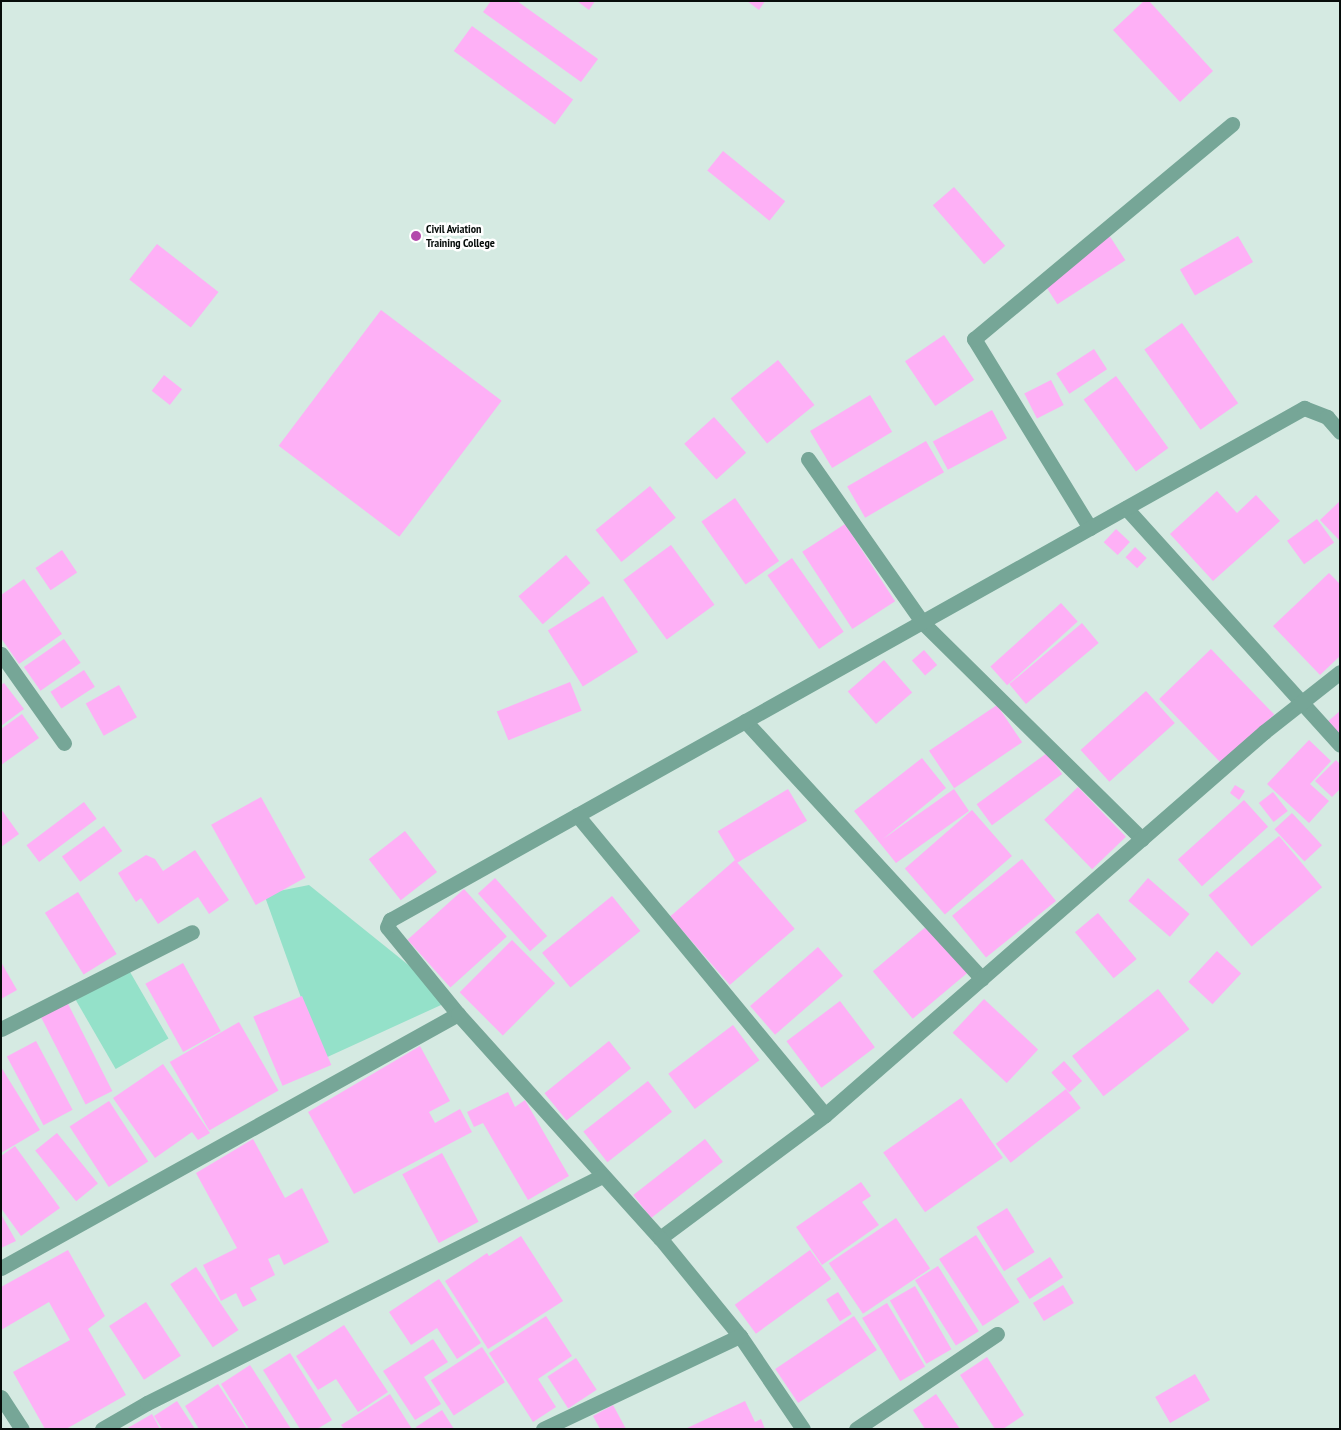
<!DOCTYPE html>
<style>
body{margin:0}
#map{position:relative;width:1341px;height:1430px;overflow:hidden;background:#d5eae2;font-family:"PT Sans Narrow",sans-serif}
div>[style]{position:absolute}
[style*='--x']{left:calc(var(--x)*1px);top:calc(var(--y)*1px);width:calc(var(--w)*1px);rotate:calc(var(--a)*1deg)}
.green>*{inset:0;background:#94e1c9;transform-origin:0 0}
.building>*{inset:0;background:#feb0f6;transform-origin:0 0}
.street>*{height:15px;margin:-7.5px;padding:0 7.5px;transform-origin:7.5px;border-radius:7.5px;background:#76a697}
.dots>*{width:14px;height:14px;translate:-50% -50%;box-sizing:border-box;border:2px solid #fff;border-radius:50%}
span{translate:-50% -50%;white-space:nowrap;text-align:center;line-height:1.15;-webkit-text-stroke:5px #fff;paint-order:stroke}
.poi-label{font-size:12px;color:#070d0b;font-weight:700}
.left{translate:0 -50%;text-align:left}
.frame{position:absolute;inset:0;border:2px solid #070d0b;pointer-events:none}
</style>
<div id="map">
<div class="green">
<div style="clip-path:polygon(309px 885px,452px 1000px,323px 1059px,264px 894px)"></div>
<div style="left:126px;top:965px;width:85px;height:61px;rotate:60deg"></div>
</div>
<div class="building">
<div style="clip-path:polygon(491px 1px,517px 1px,598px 59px,581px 82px,483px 12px)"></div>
<div style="clip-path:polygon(577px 1px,595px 1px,589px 10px)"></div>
<div style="clip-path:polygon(747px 1px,765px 1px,759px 10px)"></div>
<div style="clip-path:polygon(1144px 1px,1149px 1px,1213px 71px,1180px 102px,1113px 30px)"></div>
<div style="left:472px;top:26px;width:125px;height:31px;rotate:36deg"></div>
<div style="left:723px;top:151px;width:80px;height:25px;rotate:39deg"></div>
<div style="left:954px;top:187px;width:78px;height:28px;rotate:49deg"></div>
<div style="left:1109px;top:235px;width:30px;height:81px;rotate:57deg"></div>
<div style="left:1238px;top:236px;width:30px;height:67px;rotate:60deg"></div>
<div style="left:157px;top:244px;width:78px;height:45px;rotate:38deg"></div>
<div style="left:381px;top:310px;width:151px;height:170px;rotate:37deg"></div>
<div style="left:1182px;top:323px;width:98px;height:46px;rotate:55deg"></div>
<div style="left:944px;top:335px;width:54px;height:47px;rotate:56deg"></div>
<div style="left:1094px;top:349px;width:24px;height:45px;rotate:57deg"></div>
<div style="left:778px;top:360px;width:58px;height:61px;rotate:51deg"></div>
<div style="left:164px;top:375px;width:23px;height:20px;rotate:38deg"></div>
<div style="left:1116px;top:376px;width:89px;height:40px;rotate:54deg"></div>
<div style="left:1051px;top:380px;width:28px;height:30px;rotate:63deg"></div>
<div style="left:870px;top:395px;width:43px;height:70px;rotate:59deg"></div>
<div style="left:992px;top:410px;width:32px;height:67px;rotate:62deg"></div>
<div style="left:714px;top:417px;width:48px;height:40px;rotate:48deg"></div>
<div style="left:926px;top:441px;width:36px;height:91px;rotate:60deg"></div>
<div style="left:650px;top:486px;width:41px;height:70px;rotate:51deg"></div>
<div style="clip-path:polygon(1217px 491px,1237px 513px,1256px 495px,1280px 521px,1213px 581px,1170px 534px)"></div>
<div style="left:735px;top:498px;width:77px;height:41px;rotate:55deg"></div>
<div style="clip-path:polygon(1340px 501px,1340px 541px,1320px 520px)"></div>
<div style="left:1317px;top:519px;width:29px;height:37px;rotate:54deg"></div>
<div style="left:845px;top:524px;width:92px;height:51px;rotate:57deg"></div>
<div style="left:1116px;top:529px;width:19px;height:18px;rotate:43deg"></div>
<div style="left:671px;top:545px;width:74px;height:59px;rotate:54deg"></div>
<div style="left:1135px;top:547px;width:16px;height:14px;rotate:43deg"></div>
<div style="left:62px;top:550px;width:27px;height:32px;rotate:56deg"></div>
<div style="left:566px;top:555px;width:37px;height:63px;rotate:49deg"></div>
<div style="left:792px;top:558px;width:90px;height:30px;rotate:55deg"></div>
<div style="clip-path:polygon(1329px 573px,1340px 584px,1340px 656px,1320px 675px,1273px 626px)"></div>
<div style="clip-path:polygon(24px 579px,62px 634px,19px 664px,1px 638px,1px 595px)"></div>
<div style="left:603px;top:596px;width:66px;height:65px;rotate:58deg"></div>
<div style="left:1061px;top:603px;width:25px;height:95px;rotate:48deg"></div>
<div style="left:1082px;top:623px;width:26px;height:95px;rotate:50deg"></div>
<div style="left:64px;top:639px;width:29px;height:49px;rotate:55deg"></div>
<div style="left:1211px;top:649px;width:91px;height:72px;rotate:46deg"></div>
<div style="left:924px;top:650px;width:20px;height:16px;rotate:49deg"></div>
<div style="left:884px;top:660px;width:43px;height:48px;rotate:49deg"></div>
<div style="left:84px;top:670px;width:20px;height:40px;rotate:57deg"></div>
<div style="left:570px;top:682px;width:31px;height:79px;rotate:68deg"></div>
<div style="clip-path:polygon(4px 683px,24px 709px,1px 726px,1px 685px)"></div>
<div style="left:119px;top:685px;width:37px;height:38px;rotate:61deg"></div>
<div style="left:1146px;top:691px;width:43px;height:88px;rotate:48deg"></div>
<div style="left:997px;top:705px;width:45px;height:82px;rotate:56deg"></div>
<div style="clip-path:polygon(1340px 711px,1340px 739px,1326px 723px)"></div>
<div style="clip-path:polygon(22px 714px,39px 738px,1px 765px,1px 729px)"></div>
<div style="clip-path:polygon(1309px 740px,1331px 761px,1310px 784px,1329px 801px,1309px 823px,1267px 784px)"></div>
<div style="left:1047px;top:753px;width:26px;height:87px;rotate:54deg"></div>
<div style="clip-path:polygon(922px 758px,946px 788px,883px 839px,954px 789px,969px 811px,896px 863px,854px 811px)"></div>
<div style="clip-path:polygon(1336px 760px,1340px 764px,1340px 789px,1332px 797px,1315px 781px)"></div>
<div style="clip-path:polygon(1235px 785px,1245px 791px,1239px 800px,1230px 793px)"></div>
<div style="left:1078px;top:787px;width:69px;height:47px;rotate:46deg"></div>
<div style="left:788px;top:789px;width:37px;height:82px;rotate:59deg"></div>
<div style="left:1273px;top:792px;width:24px;height:18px;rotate:52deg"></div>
<div style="left:261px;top:797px;width:92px;height:57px;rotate:61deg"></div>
<div style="left:1244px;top:800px;width:36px;height:89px;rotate:48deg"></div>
<div style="left:84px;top:802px;width:21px;height:72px;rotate:53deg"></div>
<div style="clip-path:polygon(1px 809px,19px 834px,1px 847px)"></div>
<div style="left:972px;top:810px;width:61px;height:89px;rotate:49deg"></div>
<div style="left:1292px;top:813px;width:44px;height:24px;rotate:47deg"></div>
<div style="left:104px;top:826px;width:31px;height:52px;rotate:54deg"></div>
<div style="left:405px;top:831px;width:52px;height:46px;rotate:52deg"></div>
<div style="left:1279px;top:836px;width:67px;height:92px;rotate:50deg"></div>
<div style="clip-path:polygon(195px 850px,229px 900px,209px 914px,198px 897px,158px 924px,141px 898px,136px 902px,118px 873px,146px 855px,155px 859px,163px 871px)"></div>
<div style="left:1022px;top:859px;width:54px;height:90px;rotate:51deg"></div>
<div style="left:735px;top:860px;width:91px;height:86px;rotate:49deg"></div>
<div style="left:495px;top:878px;width:78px;height:23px;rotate:48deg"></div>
<div style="left:1148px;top:878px;width:55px;height:30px;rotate:41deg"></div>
<div style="left:464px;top:889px;width:64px;height:76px;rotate:48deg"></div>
<div style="left:78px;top:892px;width:73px;height:39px;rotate:58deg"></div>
<div style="left:612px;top:896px;width:45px;height:90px;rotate:51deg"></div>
<div style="left:1098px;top:913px;width:60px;height:30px;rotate:50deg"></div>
<div style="left:928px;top:925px;width:62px;height:72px;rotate:50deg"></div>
<div style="left:512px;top:940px;width:61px;height:74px;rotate:45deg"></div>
<div style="left:818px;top:947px;width:38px;height:90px;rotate:49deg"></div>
<div style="left:1217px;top:951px;width:33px;height:42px;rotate:43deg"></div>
<div style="clip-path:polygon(1px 962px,17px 990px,1px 999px)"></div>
<div style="left:183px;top:963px;width:78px;height:43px;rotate:61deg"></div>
<div style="left:1158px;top:989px;width:51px;height:109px;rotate:52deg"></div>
<div style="left:302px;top:996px;width:75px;height:53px;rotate:67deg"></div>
<div style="left:984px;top:999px;width:74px;height:46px;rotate:43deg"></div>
<div style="left:66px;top:1000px;width:102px;height:30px;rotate:63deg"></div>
<div style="left:840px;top:1001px;width:58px;height:67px;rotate:53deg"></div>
<div style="left:239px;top:1022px;width:79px;height:80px;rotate:60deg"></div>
<div style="left:733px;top:1025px;width:44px;height:81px;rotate:53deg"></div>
<div style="left:36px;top:1041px;width:78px;height:33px;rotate:62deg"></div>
<div style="left:609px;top:1041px;width:35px;height:83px;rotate:51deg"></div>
<div style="clip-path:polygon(420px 1046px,450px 1101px,429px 1112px,435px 1123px,460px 1109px,472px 1132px,354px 1194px,308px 1112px)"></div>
<div style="left:1064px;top:1061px;width:27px;height:17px;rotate:48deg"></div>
<div style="clip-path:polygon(163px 1064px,210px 1133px,198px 1140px,192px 1132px,155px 1158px,113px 1098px)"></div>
<div style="clip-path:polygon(1px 1067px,40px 1130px,1px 1153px)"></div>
<div style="left:648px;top:1081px;width:39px;height:82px;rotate:52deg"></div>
<div style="left:1066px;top:1089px;width:24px;height:89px;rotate:52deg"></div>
<div style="clip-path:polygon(508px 1092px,515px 1107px,525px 1100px,569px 1176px,528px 1200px,483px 1123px,474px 1127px,467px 1112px)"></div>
<div style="left:961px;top:1098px;width:73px;height:95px;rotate:55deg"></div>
<div style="left:109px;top:1101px;width:72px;height:47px;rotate:57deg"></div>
<div style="left:57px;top:1133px;width:65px;height:28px;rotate:51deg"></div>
<div style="clip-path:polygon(253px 1139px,285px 1198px,302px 1188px,329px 1242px,284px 1265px,279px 1254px,268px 1259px,275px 1275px,250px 1288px,257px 1300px,243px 1307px,236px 1293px,221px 1301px,203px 1265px,237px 1248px,196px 1173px)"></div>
<div style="left:705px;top:1139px;width:29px;height:91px;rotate:52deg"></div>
<div style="clip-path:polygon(15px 1146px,60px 1208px,21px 1236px,1px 1208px,1px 1156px)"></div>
<div style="left:442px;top:1153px;width:78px;height:45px;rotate:62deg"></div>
<div style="clip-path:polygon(861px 1182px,871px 1196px,862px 1202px,879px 1225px,822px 1265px,796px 1227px)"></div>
<div style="left:1007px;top:1208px;width:52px;height:36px;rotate:58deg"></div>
<div style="clip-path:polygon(1px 1214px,16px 1241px,1px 1248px)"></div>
<div style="left:896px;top:1218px;width:61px;height:81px;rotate:56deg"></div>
<div style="left:976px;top:1235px;width:80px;height:44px;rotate:57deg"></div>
<div style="clip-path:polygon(521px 1236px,563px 1301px,488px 1349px,445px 1281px,487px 1253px,489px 1256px)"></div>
<div style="clip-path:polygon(68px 1250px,105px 1316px,88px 1329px,126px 1395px,66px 1429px,45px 1429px,13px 1372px,70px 1340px,49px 1302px,1px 1330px,1px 1287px)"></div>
<div style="left:810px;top:1250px;width:36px;height:93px;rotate:54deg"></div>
<div style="left:1050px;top:1257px;width:24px;height:40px;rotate:57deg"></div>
<div style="left:938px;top:1266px;width:77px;height:27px;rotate:58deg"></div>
<div style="left:196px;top:1267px;width:76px;height:31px;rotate:56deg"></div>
<div style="clip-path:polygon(439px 1279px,481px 1343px,457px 1359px,437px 1328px,411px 1345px,389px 1312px)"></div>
<div style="left:1063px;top:1285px;width:21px;height:35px;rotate:59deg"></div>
<div style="left:915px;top:1286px;width:73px;height:29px;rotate:60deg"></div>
<div style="left:838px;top:1292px;width:26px;height:14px;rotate:58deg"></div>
<div style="left:146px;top:1302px;width:64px;height:44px;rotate:57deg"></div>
<div style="left:887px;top:1303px;width:74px;height:29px;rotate:59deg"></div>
<div style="clip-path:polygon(546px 1316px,572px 1356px,538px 1379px,556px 1407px,533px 1422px,489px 1353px)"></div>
<div style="left:854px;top:1316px;width:41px;height:95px;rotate:56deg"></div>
<div style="clip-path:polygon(344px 1325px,388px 1392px,358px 1412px,336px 1379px,318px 1390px,296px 1356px)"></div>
<div style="clip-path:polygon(433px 1339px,448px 1362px,424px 1377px,441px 1404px,415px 1420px,383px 1371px)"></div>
<div style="left:482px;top:1347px;width:42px;height:61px;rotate:57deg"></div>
<div style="clip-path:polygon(290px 1353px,332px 1420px,317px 1429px,300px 1429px,263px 1370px)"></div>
<div style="clip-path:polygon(987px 1357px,1024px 1415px,1003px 1429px,995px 1429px,960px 1375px)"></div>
<div style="left:576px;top:1358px;width:38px;height:34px;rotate:57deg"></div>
<div style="clip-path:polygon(250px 1365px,291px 1429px,249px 1429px,221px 1384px)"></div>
<div style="left:1195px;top:1374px;width:30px;height:46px;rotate:60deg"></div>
<div style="clip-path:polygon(218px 1384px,247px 1429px,199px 1429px,185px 1406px)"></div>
<div style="clip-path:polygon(390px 1394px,412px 1429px,344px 1429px,341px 1425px)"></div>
<div style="clip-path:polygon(936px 1394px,960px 1429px,925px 1429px,913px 1410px)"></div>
<div style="clip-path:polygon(177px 1401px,195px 1429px,162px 1429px,154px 1416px)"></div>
<div style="clip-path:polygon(745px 1401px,755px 1422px,761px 1419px,765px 1429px,685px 1429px)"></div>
<div style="clip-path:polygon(613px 1405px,626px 1429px,600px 1429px,593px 1416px)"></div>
<div style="clip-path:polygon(442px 1410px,454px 1429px,417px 1429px,416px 1427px)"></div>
<div style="clip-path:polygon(152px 1414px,160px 1429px,126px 1429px)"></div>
</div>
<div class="street">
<div style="--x:808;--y:459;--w:199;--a:55"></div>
<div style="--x:922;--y:622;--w:309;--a:44.6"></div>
<div style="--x:1126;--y:508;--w:319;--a:47.9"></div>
<div style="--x:1090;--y:528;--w:222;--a:-121.5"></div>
<div style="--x:974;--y:339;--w:336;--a:-39.8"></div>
<div style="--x:1;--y:654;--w:109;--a:54.7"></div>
<div style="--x:745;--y:721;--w:350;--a:47.4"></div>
<div style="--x:577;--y:815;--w:389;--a:50.4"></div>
<div style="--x:458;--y:1014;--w:112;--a:-129.2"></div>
<div style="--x:387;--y:927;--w:8;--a:-67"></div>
<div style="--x:390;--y:920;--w:1048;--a:-29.26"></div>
<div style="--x:1304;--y:408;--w:25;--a:21"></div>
<div style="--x:1327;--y:417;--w:20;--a:49"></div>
<div style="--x:1;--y:1029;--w:214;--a:-26.9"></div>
<div style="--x:660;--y:1238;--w:206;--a:-36.7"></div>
<div style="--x:825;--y:1115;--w:583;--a:-41.1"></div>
<div style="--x:1264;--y:732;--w:97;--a:-38.3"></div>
<div style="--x:1;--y:1268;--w:523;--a:-29.07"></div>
<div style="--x:458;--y:1014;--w:302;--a:48"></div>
<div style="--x:660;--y:1238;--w:127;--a:50.8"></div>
<div style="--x:740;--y:1336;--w:112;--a:55.9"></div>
<div style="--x:1;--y:1397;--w:38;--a:57"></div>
<div style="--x:102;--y:1429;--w:52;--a:-30"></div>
<div style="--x:147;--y:1403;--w:508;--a:-26.51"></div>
<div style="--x:543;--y:1429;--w:218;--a:-25.3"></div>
<div style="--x:856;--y:1429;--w:170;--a:-34"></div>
</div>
<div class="dots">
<div style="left:416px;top:236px;background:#b34aac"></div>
</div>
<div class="poi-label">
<span class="left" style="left:426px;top:236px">Civil Aviation<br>Training College</span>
</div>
<div class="frame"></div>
</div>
